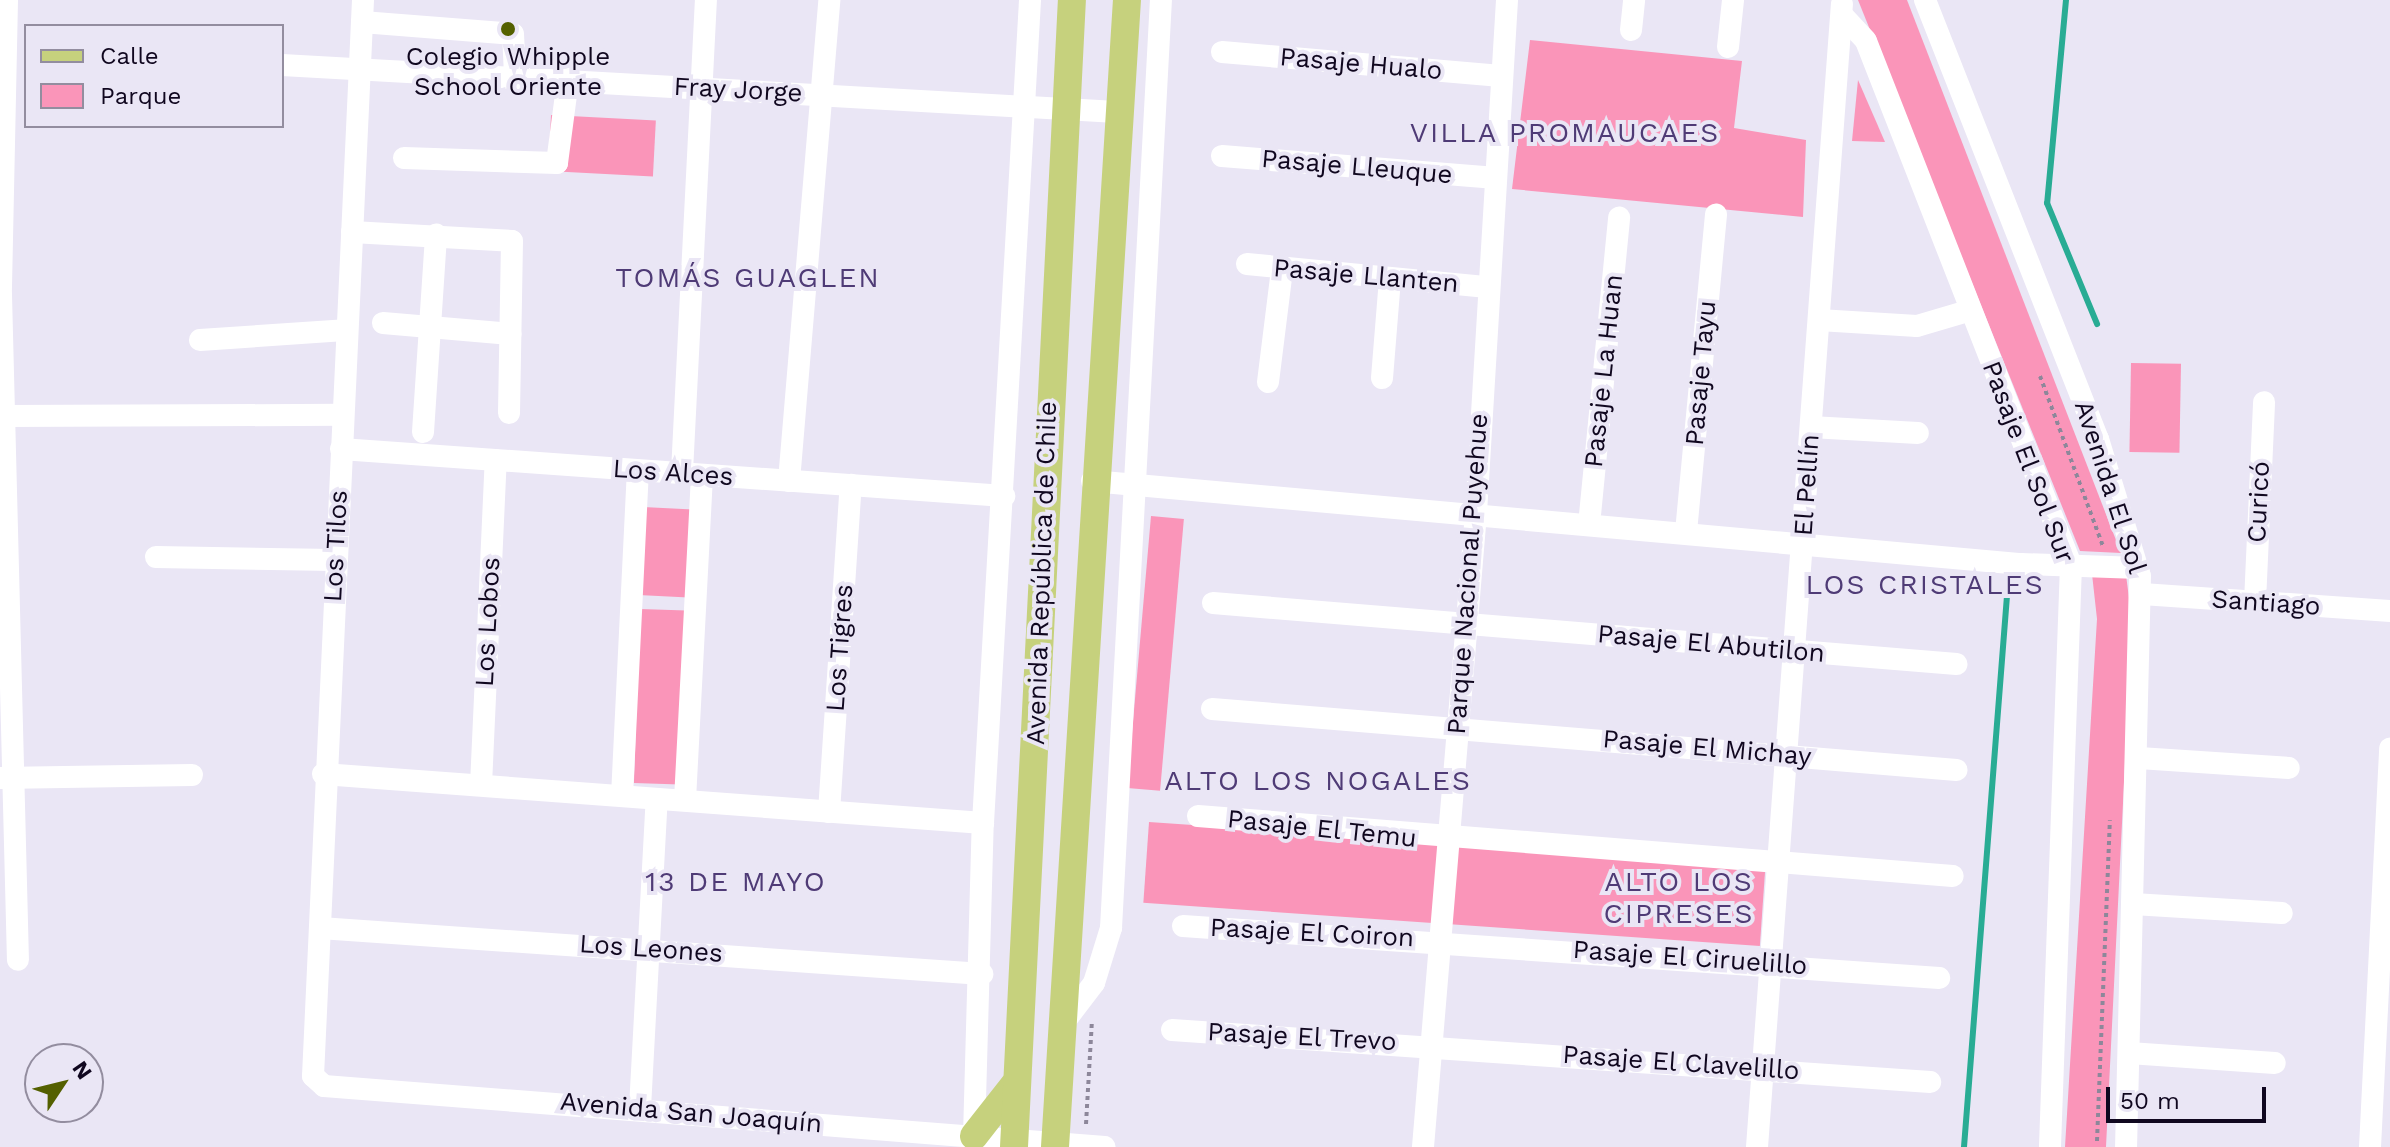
<!DOCTYPE html>
<meta charset="utf-8">
<style>
body{margin:0}
#map{position:relative;width:2390px;height:1147px;overflow:hidden;background:#eae6f5;font-family:"Work Sans",sans-serif}
div>[style]{position:absolute}
[style*='--x']{left:calc(var(--x)*1px);top:calc(var(--y)*1px);width:calc(var(--w)*1px);rotate:calc(var(--a)*1deg)}
.green>*{inset:0;background:#fa95b9;transform-origin:0 0}
.stream>*{height:6px;margin:-3px;padding:0 3px;transform-origin:3px;border-radius:3px;background:#29ac94}
.path>*{height:4px;margin-top:-2px;transform-origin:0;background:repeating-linear-gradient(90deg,#8d879a 0 4px,transparent 0 8px)}
.minor>*{height:22px;margin:-11px;padding:0 11px;transform-origin:11px;border-radius:11px;background:#fff}
.major>*{height:28px;margin:-14px;padding:0 14px;transform-origin:14px;border-radius:14px;background:#c6d17d}
.dots>*{width:22px;height:22px;translate:-50% -50%;box-sizing:border-box;border:4px solid #eae6f5;border-radius:50%}
span{translate:-50% -50%;white-space:nowrap;text-align:center;line-height:1.15;-webkit-text-stroke:8px #eae6f5;paint-order:stroke}
.poi-label{font-size:26px;color:#10071f}
.street-label{font-size:26px;color:#10071f}
.neighbourhood-label{font-size:28px;color:#4f3b76;letter-spacing:2px}
.legend{position:absolute;left:24px;top:24px;width:260px;height:104px;box-sizing:border-box;background:#eae6f5;border:2px solid #938d9f;margin:0;padding:10px 14px;list-style:none;font-size:24px;color:#10071f}
.legend li{display:flex;align-items:center;gap:16px;height:40px}
.legend b{width:40px;border:2px solid #938d9f}
.north{position:absolute;left:24px;top:1043px;width:80px;height:80px;box-sizing:border-box;background:#eae6f5;border:2px solid #938d9f;border-radius:50%;rotate:55deg;font-size:22px;font-weight:700;line-height:32px;text-align:center;color:#10071f}
.north::after{content:'';display:block;margin:auto;width:28px;height:36px;background:#546000;clip-path:polygon(50% 0,100% 100%,50% 72%,0 100%)}
.scale{position:absolute;left:2106px;top:1087px;width:160px;height:36px;box-sizing:border-box;border:4px solid #10071f;border-top:0;padding-left:10px;font-size:24px;line-height:28px;white-space:nowrap;color:#10071f;-webkit-text-stroke:6px #eae6f5;paint-order:stroke}
</style>
<div id="map">
<div class="green">
<div style="clip-path:polygon(1858px 0,1907px 0,2121px 553px,2080px 551px)"></div>
<div style="clip-path:polygon(1530px 40px,1742px 61px,1734px 128px,1806px 140px,1803px 217px,1512px 189px)"></div>
<div style="clip-path:polygon(1858px 80px,1885px 142px,1852px 141px)"></div>
<div style="left:551px;top:115px;width:105px;height:56px;rotate:3deg"></div>
<div style="left:2131px;top:363px;width:50px;height:89px;rotate:1deg"></div>
<div style="left:643px;top:507px;width:50px;height:88px;rotate:3deg"></div>
<div style="left:1151px;top:516px;width:33px;height:273px;rotate:5deg"></div>
<div style="clip-path:polygon(2092px 574px,2126px 575px,2132px 621px,2106px 1147px,2065px 1147px,2097px 619px)"></div>
<div style="left:640px;top:609px;width:46px;height:174px;rotate:2deg"></div>
<div style="left:1149px;top:822px;width:618px;height:81px;rotate:4deg"></div>
</div>
<div class="stream">
<div style="--x:2066;--y:0;--w:204;--a:95.3"></div>
<div style="--x:2047;--y:203;--w:131;--a:67.5"></div>
<div style="--x:1964;--y:1147;--w:579;--a:-85.54"></div>
</div>
<div class="path">
<div style="--x:2040;--y:376;--w:181;--a:69.7"></div>
<div style="--x:1086;--y:1124;--w:103;--a:-86.7"></div>
<div style="--x:2097;--y:1141;--w:321;--a:-87.7"></div>
</div>
<div class="minor">
<div style="--x:7;--y:0;--w:295;--a:91.2"></div>
<div style="--x:1;--y:295;--w:665;--a:88.54"></div>
<div style="--x:363;--y:0;--w:1077;--a:92.66"></div>
<div style="--x:313;--y:1076;--w:15;--a:42"></div>
<div style="--x:324;--y:1086;--w:783;--a:4.47"></div>
<div style="--x:1925;--y:0;--w:472;--a:68.5"></div>
<div style="--x:2098;--y:439;--w:143;--a:73"></div>
<div style="--x:2140;--y:576;--w:571;--a:91.4"></div>
<div style="--x:1842;--y:15;--w:35;--a:47"></div>
<div style="--x:1866;--y:41;--w:563;--a:68.63"></div>
<div style="--x:2071;--y:565;--w:582;--a:92.07"></div>
<div style="--x:362;--y:22;--w:151;--a:4.5"></div>
<div style="--x:513;--y:34;--w:41;--a:87.2"></div>
<div style="--x:1631;--y:30;--w:30;--a:-84"></div>
<div style="--x:1728;--y:47;--w:47;--a:-83.9"></div>
<div style="--x:1222;--y:52;--w:280;--a:4.9"></div>
<div style="--x:282;--y:65;--w:836;--a:3.22"></div>
<div style="--x:1222;--y:156;--w:272;--a:4.6"></div>
<div style="--x:404;--y:158;--w:153;--a:1.9"></div>
<div style="--x:557;--y:163;--w:85;--a:-82.5"></div>
<div style="--x:352;--y:232;--w:160;--a:3.2"></div>
<div style="--x:512;--y:241;--w:172;--a:91"></div>
<div style="--x:1247;--y:264;--w:239;--a:5.5"></div>
<div style="--x:1819;--y:320;--w:98;--a:3.5"></div>
<div style="--x:1917;--y:326;--w:53;--a:-16.4"></div>
<div style="--x:383;--y:323;--w:128;--a:4.9"></div>
<div style="--x:200;--y:340;--w:145;--a:-3.9"></div>
<div style="--x:1382;--y:378;--w:100;--a:-85.4"></div>
<div style="--x:1268;--y:382;--w:114;--a:-82.9"></div>
<div style="--x:5;--y:416;--w:337;--a:-0.2"></div>
<div style="--x:1811;--y:427;--w:107;--a:3.2"></div>
<div style="--x:423;--y:432;--w:198;--a:-86.2"></div>
<div style="--x:341;--y:449;--w:665;--a:4.05"></div>
<div style="--x:682;--y:472;--w:473;--a:-87.1"></div>
<div style="--x:789;--y:481;--w:483;--a:-85.2"></div>
<div style="--x:1092;--y:481;--w:933;--a:5.11"></div>
<div style="--x:2021;--y:564;--w:118;--a:1.9"></div>
<div style="--x:1589;--y:525;--w:309;--a:-84.4"></div>
<div style="--x:1686;--y:532;--w:319;--a:-84.6"></div>
<div style="--x:156;--y:557;--w:178;--a:1"></div>
<div style="--x:2142;--y:594;--w:249;--a:3.9"></div>
<div style="--x:2255;--y:602;--w:200;--a:-87.4"></div>
<div style="--x:1213;--y:603;--w:746;--a:4.69"></div>
<div style="--x:1212;--y:709;--w:747;--a:4.68"></div>
<div style="--x:2139;--y:758;--w:150;--a:3.8"></div>
<div style="--x:323;--y:774;--w:662;--a:4.25"></div>
<div style="--x:0;--y:778;--w:192;--a:-0.9"></div>
<div style="--x:481;--y:785;--w:325;--a:-87.4"></div>
<div style="--x:622;--y:796;--w:326;--a:-87.2"></div>
<div style="--x:685;--y:800;--w:325;--a:-87"></div>
<div style="--x:829;--y:812;--w:328;--a:-86.2"></div>
<div style="--x:1198;--y:816;--w:757;--a:4.54"></div>
<div style="--x:2133;--y:904;--w:149;--a:3.5"></div>
<div style="--x:1183;--y:926;--w:758;--a:3.93"></div>
<div style="--x:320;--y:928;--w:664;--a:3.97"></div>
<div style="--x:1062;--y:1025;--w:53;--a:-52.7"></div>
<div style="--x:1094;--y:983;--w:58;--a:-72.8"></div>
<div style="--x:1111;--y:928;--w:929;--a:-86.92"></div>
<div style="--x:1172;--y:1030;--w:760;--a:3.92"></div>
<div style="--x:2129;--y:1053;--w:146;--a:3.9"></div>
<div style="--x:640;--y:1108;--w:309;--a:-86.9"></div>
<div style="--x:974;--y:1136;--w:313;--a:-88.4"></div>
<div style="--x:983;--y:823;--w:824;--a:-86.73"></div>
<div style="--x:1423;--y:1147;--w:636;--a:-85.22"></div>
<div style="--x:1476;--y:513;--w:514;--a:-86.54"></div>
<div style="--x:1757;--y:1147;--w:1146;--a:-85.75"></div>
<div style="--x:2370;--y:1147;--w:399;--a:-87.1"></div>
</div>
<div class="major">
<div style="--x:974;--y:1136;--w:65;--a:-51.9"></div>
<div style="--x:1014;--y:1147;--w:1148;--a:-87.11"></div>
<div style="--x:1055;--y:1147;--w:1149;--a:-86.41"></div>
</div>
<div class="dots">
<div style="left:508px;top:29px;background:#546000"></div>
</div>
<div class="poi-label">
<span style="left:508px;top:72px">Colegio Whipple<br>School Oriente</span>
</div>
<div class="street-label">
<span style="left:1361px;top:64px;rotate:5deg">Pasaje Hualo</span>
<span style="left:738px;top:90px;rotate:3deg">Fray Jorge</span>
<span style="left:1357px;top:167px;rotate:5deg">Pasaje Lleuque</span>
<span style="left:1366px;top:276px;rotate:5deg">Pasaje Llanten</span>
<span style="left:1604px;top:371px;rotate:-84deg">Pasaje La Huan</span>
<span style="left:1701px;top:373px;rotate:-85deg">Pasaje Tayu</span>
<span style="left:2028px;top:462px;rotate:69deg">Pasaje El Sol Sur</span>
<span style="left:673px;top:473px;rotate:4deg">Los Alces</span>
<span style="left:1807px;top:485px;rotate:-86deg">El Pellín</span>
<span style="left:2110px;top:487px;rotate:72deg">Avenida El Sol</span>
<span style="left:2259px;top:502px;rotate:-87deg">Curicó</span>
<span style="left:336px;top:546px;rotate:-87deg">Los Tilos</span>
<span style="left:1042px;top:573px;rotate:-88deg">Avenida República de Chile</span>
<span style="left:1468px;top:574px;rotate:-86deg">Parque Nacional Puyehue</span>
<span style="left:2266px;top:603px;rotate:4deg">Santiago</span>
<span style="left:488px;top:622px;rotate:-87deg">Los Lobos</span>
<span style="left:1711px;top:644px;rotate:5deg">Pasaje El Abutilon</span>
<span style="left:840px;top:648px;rotate:-86deg">Los Tigres</span>
<span style="left:1707px;top:748px;rotate:5deg">Pasaje El Michay</span>
<span style="left:1322px;top:829px;rotate:6deg">Pasaje El Temu</span>
<span style="left:1312px;top:933px;rotate:3deg">Pasaje El Coiron</span>
<span style="left:651px;top:949px;rotate:4deg">Los Leones</span>
<span style="left:1690px;top:958px;rotate:4deg">Pasaje El Ciruelillo</span>
<span style="left:1302px;top:1037px;rotate:3deg">Pasaje El Trevo</span>
<span style="left:1681px;top:1063px;rotate:4deg">Pasaje El Clavelillo</span>
<span style="left:691px;top:1113px;rotate:5deg">Avenida San Joaquín</span>
</div>
<div class="neighbourhood-label">
<span style="left:1565px;top:133px">VILLA PROMAUCAES</span>
<span style="left:748px;top:278px">TOMÁS GUAGLEN</span>
<span style="left:1925px;top:585px">LOS CRISTALES</span>
<span style="left:1318px;top:781px">ALTO LOS NOGALES</span>
<span style="left:736px;top:882px">13 DE MAYO</span>
<span style="left:1679px;top:898px">ALTO LOS<br>CIPRESES</span>
</div>
<ul class="legend">
<li><b style="height:10px;background:#c6d17d"></b>Calle</li>
<li><b style="height:22px;background:#fa95b9"></b>Parque</li>
</ul>
<div class="north">N</div>
<div class="scale">50 m</div>
</div>
